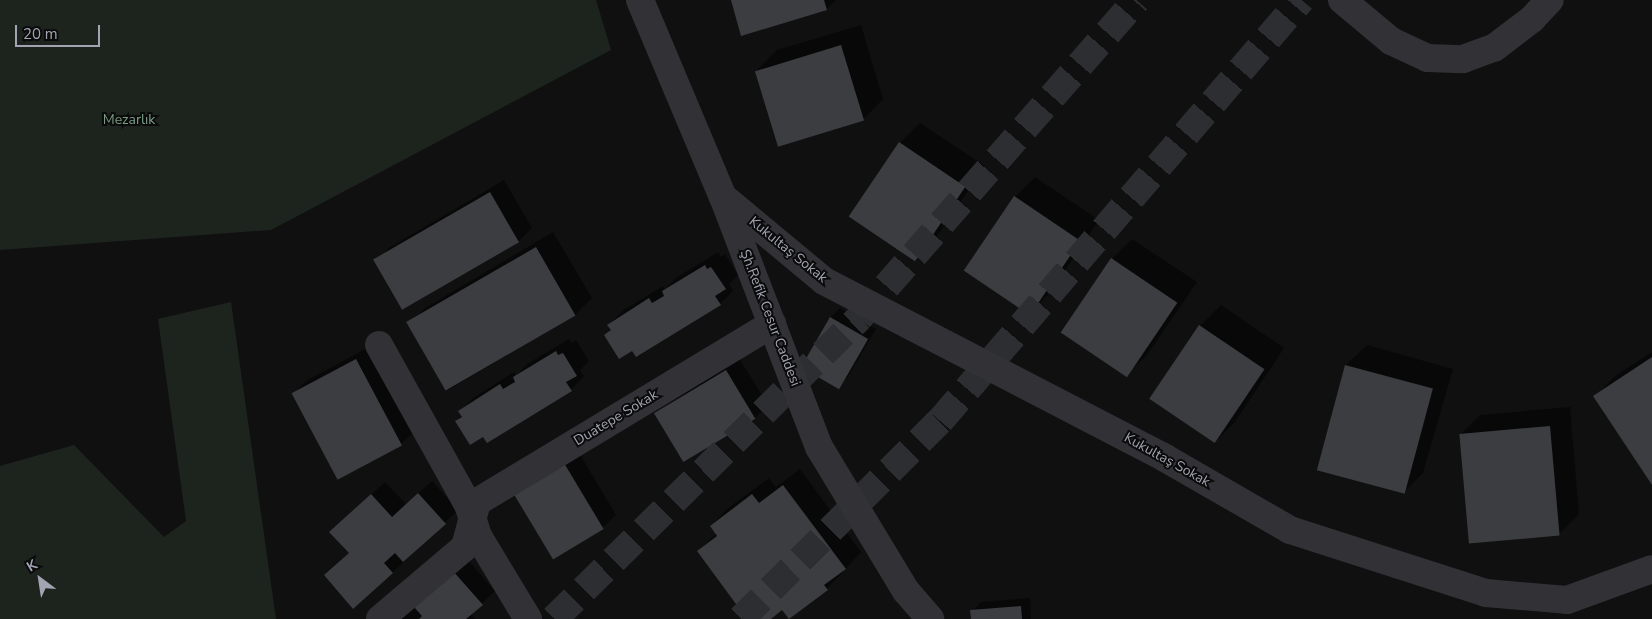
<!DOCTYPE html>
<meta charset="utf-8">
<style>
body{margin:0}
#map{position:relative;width:1652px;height:619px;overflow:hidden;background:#101011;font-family:"Nunito Sans",sans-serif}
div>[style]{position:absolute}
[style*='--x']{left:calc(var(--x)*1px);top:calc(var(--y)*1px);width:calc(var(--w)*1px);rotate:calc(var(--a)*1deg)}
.green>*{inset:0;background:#1d241e}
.shadow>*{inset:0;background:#0007}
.building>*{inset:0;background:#3c3d41;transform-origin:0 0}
.primary-tunnel>*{height:28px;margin-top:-14px;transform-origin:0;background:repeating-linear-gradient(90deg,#2d2e31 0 28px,transparent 0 42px)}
.minor>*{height:28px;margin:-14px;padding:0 14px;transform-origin:14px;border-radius:14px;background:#313136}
.tertiary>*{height:28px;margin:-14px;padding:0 14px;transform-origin:14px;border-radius:14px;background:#313136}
span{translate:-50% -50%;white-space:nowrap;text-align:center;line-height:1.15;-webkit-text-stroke:4px #0b0b0c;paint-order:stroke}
.park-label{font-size:14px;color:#7a9b82}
.street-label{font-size:14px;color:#a2a4b1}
.north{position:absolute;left:15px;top:554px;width:50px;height:50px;-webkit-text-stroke:4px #0b0b0c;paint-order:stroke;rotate:329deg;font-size:14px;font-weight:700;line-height:20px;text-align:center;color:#a2a4b1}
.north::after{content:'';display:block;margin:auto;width:18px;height:22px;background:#a2a4b1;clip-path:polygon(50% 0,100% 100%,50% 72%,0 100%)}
.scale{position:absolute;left:15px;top:25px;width:85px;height:22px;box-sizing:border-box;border:2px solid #a2a4b1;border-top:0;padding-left:6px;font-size:15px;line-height:18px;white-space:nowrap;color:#a2a4b1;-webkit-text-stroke:4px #0b0b0c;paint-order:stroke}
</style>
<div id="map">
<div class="green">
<div style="clip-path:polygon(0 0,596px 0,611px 50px,271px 230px,0 250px)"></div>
<div style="clip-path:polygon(231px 302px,276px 619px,0 619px,0 466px,74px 445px,164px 537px,186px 521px,158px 319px)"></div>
</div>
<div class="shadow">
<div style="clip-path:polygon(732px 0,836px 0,827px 9px,742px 34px)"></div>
<div style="clip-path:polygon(861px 25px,883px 99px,863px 120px,756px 71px,777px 50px)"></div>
<div style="clip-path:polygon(920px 123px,985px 166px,935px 239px,915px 259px,900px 143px)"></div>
<div style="clip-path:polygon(1035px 177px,1099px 220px,1050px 293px,1029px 313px,1015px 197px)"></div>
<div style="clip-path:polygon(504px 180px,532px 228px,519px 241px,376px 261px,389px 248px)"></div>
<div style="clip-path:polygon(553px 232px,592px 298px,576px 314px,448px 390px,409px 324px,425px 308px)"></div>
<div style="clip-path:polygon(1132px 239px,1197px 282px,1147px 355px,1126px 375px,1112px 259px)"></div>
<div style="clip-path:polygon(718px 252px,721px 257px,725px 254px,738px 275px,729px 284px,733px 291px,720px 304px,632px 349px,606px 335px,612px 329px,609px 325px,622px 311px,663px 286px,665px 289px,676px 278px)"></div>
<div style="clip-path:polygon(1221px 305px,1284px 348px,1235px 422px,1215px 442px,1150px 399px,1200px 326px)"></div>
<div style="clip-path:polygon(840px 308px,876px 329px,847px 378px,838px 387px,831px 317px)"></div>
<div style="clip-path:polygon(569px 339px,572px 343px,576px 340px,589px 361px,580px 370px,584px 376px,571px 390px,483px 435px,456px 421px,462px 415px,460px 411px,473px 398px,514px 372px,516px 376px,527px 364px)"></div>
<div style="clip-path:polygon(1367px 345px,1453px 369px,1423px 473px,1403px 493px,1317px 469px,1346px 365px)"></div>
<div style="clip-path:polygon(369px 347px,415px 431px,401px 444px,293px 394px,306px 381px)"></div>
<div style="clip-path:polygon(1652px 352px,1652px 482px,1595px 397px,1615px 376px)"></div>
<div style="clip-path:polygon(739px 358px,768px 405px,755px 418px,657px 416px,670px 403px)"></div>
<div style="clip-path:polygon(1570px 407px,1579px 514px,1558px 535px,1460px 435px,1480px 415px)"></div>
<div style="clip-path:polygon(578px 451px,616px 515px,602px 528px,515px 494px)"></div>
<div style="clip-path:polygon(800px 469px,861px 552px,827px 589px,783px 609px,769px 619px,749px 619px,698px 551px,717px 533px,711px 526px,727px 509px,769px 478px,776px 487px)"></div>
<div style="clip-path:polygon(432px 481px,458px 510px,392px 573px,325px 575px,350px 552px,344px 519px,385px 482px,406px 504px)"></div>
<div style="clip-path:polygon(467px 559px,495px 591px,471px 614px,475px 619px,401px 619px)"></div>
<div style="clip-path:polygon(1030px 598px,1031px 619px,972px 619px,972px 611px,981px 602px)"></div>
</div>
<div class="building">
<div style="clip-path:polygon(731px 0,824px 0,827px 10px,741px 36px)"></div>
<div style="left:841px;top:45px;width:79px;height:90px;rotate:73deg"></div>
<div style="left:899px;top:142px;width:80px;height:90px;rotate:34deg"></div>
<div style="left:490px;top:192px;width:58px;height:135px;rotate:60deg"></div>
<div style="left:1014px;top:196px;width:80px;height:90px;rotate:34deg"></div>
<div style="left:536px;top:247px;width:79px;height:150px;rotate:60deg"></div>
<div style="left:1111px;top:258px;width:80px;height:90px;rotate:34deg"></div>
<div style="clip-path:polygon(705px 265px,707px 269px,711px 267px,726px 289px,715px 296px,721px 305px,636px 357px,632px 351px,619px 359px,604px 335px,611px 330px,607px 325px,649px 298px,652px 303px,664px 296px,662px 291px)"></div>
<div style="left:830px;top:317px;width:44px;height:58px;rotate:30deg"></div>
<div style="left:1199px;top:325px;width:79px;height:89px;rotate:34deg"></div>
<div style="clip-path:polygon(556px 351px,558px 355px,563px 353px,577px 376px,566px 382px,572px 391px,487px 443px,483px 437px,470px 445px,455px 421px,462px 417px,458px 411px,500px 384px,503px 389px,515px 382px,513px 377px)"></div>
<div style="clip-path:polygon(1652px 357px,1652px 485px,1593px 396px)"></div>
<div style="left:356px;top:359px;width:98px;height:73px;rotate:62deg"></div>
<div style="left:1345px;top:365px;width:91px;height:109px;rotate:15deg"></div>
<div style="left:726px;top:370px;width:57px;height:84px;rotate:59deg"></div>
<div style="left:1550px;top:426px;width:110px;height:91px;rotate:85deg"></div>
<div style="left:564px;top:463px;width:77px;height:59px;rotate:59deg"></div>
<div style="clip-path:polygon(783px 485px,846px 569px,824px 585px,828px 590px,789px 619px,782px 610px,771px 619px,747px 619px,697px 551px,717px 536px,710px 526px,752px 494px,759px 503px)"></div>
<div style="clip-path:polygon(418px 493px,446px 524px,403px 562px,395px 553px,384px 563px,393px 573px,353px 609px,324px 575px,349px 553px,329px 532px,371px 494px,392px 517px)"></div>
<div style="clip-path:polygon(453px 571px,483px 605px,466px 619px,419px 619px,422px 616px,413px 606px)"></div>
<div style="clip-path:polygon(1021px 606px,1022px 619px,971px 619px,970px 610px)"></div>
</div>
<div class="primary-tunnel">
<div style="--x:554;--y:619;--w:429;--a:-44.6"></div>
<div style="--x:859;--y:318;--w:422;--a:-48.9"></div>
<div style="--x:741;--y:619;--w:281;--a:-44.9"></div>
<div style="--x:940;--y:421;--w:555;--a:-49.39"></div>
</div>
<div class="minor">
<div style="--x:1342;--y:0;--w:64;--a:39.9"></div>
<div style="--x:1391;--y:41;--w:40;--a:25"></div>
<div style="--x:1427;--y:58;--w:36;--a:2"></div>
<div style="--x:1463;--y:59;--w:33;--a:-20"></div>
<div style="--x:1494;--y:48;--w:48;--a:-37.3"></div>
<div style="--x:1532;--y:19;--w:26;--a:-47"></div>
<div style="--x:723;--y:197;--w:131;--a:39.7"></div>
<div style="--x:824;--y:281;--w:384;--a:27.4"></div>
<div style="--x:1165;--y:458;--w:144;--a:29.9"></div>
<div style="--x:1290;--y:530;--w:206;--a:17.8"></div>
<div style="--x:1486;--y:593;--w:81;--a:4.9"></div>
<div style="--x:1567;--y:600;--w:90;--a:-20"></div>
<div style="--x:379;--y:345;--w:185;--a:60.9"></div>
<div style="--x:469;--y:507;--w:30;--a:73"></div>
<div style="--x:478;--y:536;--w:97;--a:58.9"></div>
<div style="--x:380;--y:619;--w:111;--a:-40.3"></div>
<div style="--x:465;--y:547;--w:47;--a:-75.1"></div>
<div style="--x:477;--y:502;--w:345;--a:-31.1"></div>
</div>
<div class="tertiary">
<div style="--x:640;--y:0;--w:214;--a:67.2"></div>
<div style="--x:723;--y:197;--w:268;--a:69"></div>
<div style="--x:819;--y:447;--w:168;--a:58.9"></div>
<div style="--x:906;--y:591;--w:37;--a:49"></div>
</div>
<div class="park-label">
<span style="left:129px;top:120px">Mezarlık</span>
</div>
<div class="street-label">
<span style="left:788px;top:250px;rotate:39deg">Kukultaş Sokak</span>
<span style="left:770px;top:318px;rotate:69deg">Şh.Refik Cesur Caddesi</span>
<span style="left:616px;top:418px;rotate:-31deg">Duatepe Sokak</span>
<span style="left:1167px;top:460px;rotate:29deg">Kukultaş Sokak</span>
</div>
<div class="north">K</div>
<div class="scale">20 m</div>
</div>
